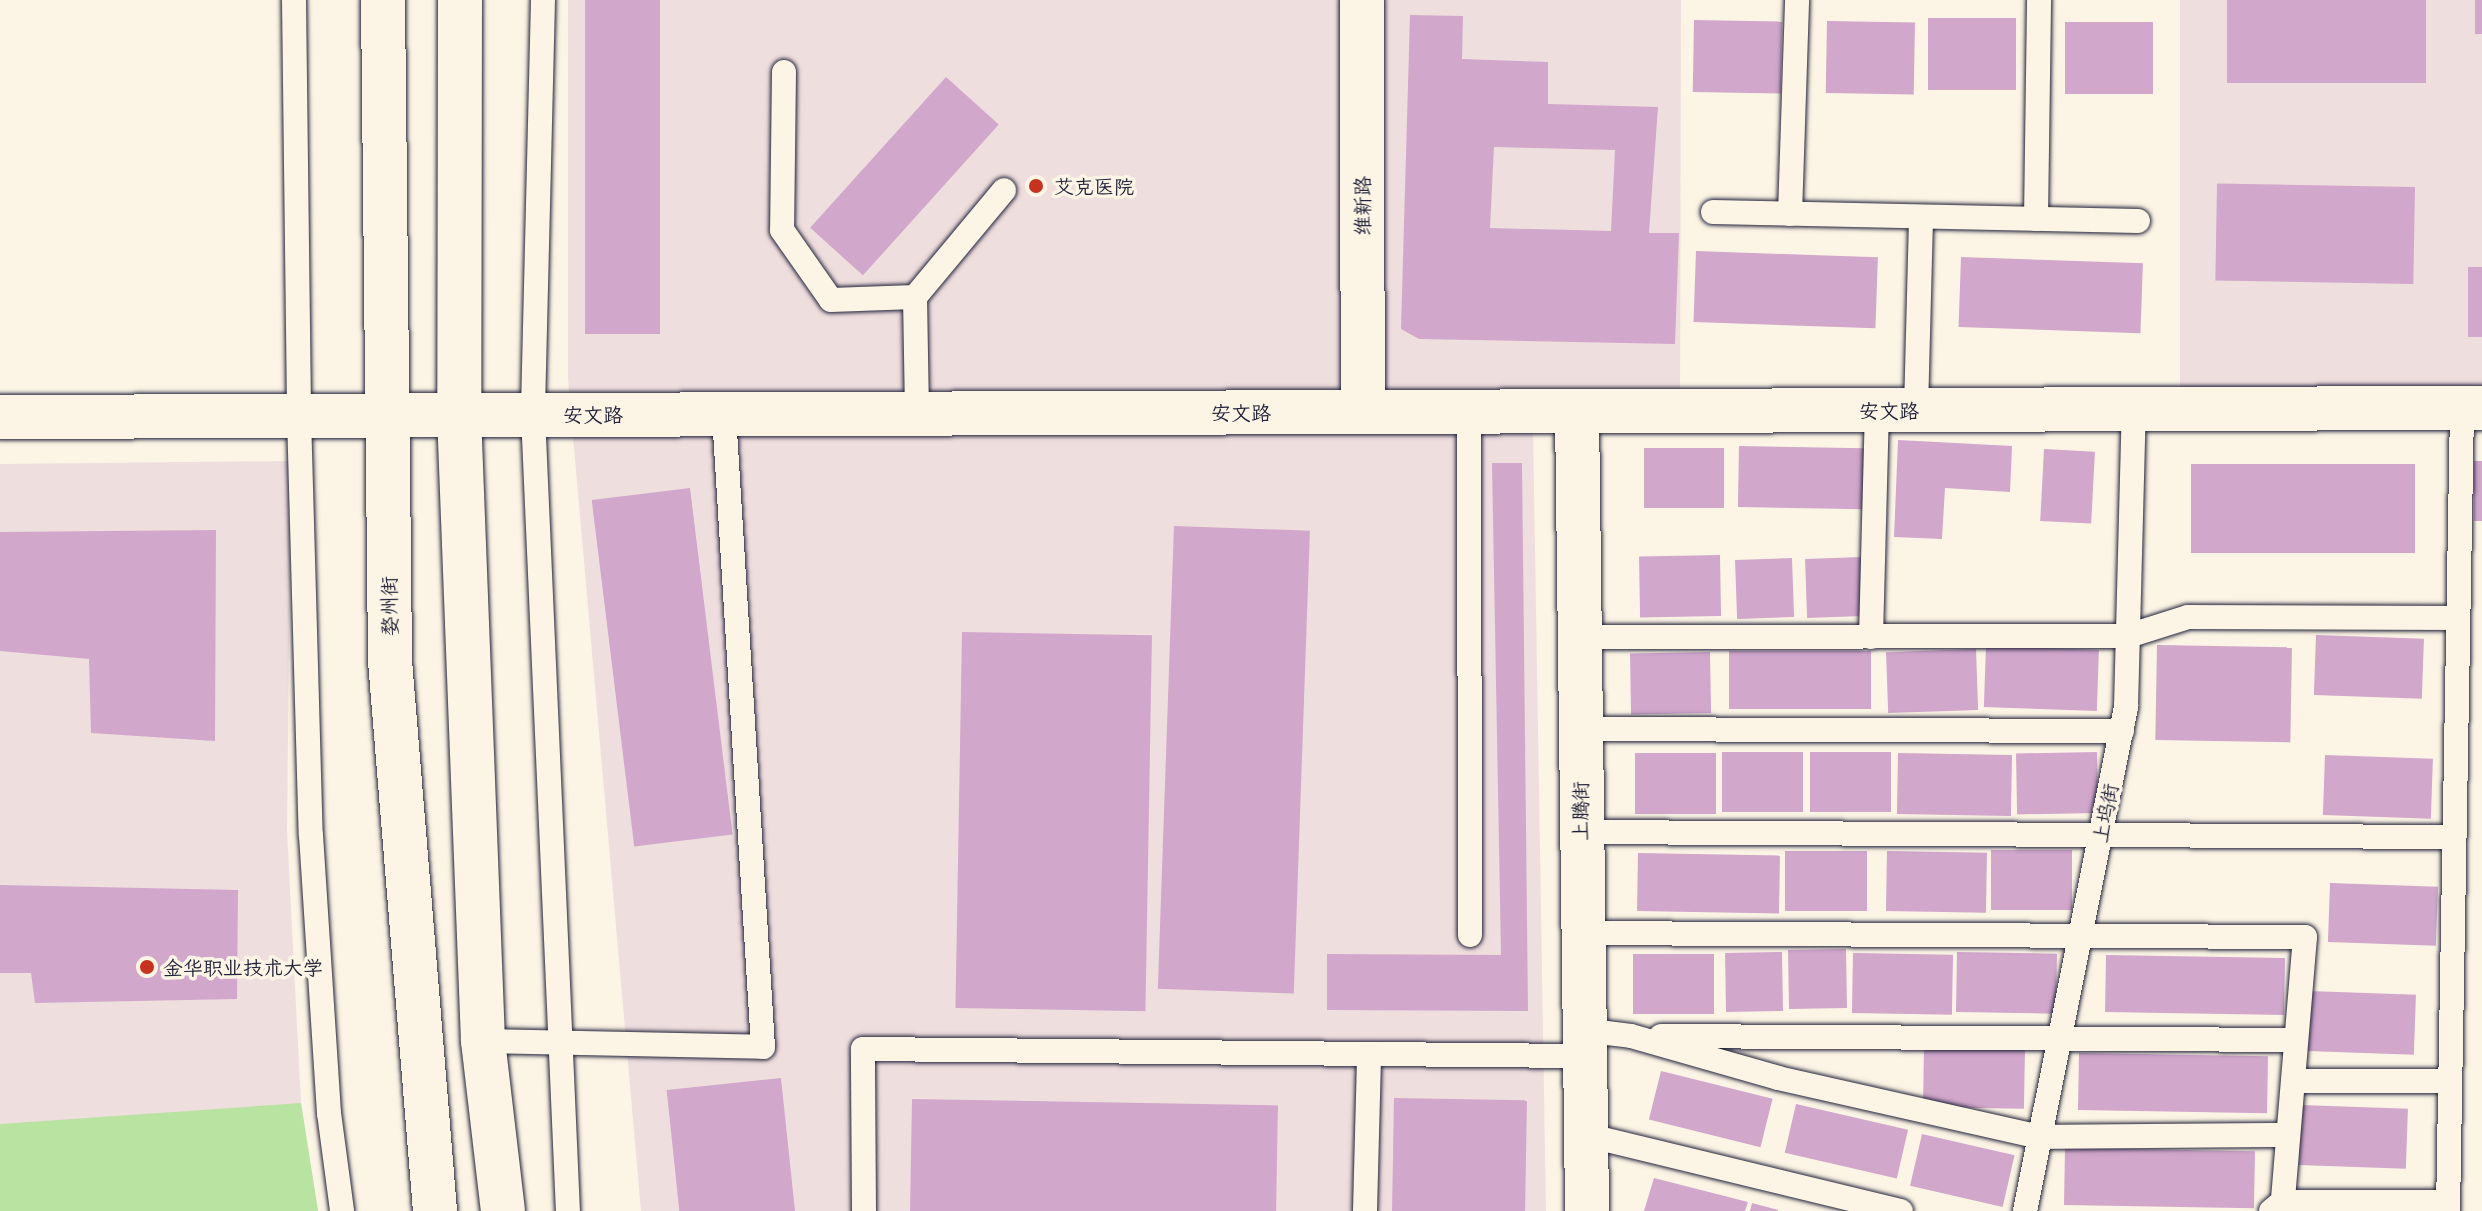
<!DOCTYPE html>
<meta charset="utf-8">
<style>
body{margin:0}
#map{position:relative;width:2482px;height:1211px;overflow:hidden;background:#fcf5e5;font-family:Mali,"LXGW WenKai TC",sans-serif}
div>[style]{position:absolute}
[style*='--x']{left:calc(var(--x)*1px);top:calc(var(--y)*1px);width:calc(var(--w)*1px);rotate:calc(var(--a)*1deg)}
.built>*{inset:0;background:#efdede;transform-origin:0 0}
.green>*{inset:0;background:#b8e3a0}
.building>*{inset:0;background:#d1a7cc;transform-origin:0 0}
.roads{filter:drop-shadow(0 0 2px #22223b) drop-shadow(0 0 2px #22223b)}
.lane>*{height:24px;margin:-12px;padding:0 12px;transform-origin:12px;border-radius:12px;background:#fcf5e5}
.street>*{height:44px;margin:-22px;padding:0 22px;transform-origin:22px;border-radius:22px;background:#fcf5e5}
.secondary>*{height:44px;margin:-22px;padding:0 22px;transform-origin:22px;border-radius:22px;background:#fcf5e5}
.dots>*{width:22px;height:22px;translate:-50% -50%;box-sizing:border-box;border:4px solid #fcf5e5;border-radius:50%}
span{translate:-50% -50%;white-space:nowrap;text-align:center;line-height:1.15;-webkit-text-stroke:7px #fcf5e5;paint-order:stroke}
.poi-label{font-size:20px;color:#22223b}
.left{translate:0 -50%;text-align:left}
.street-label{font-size:20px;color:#22223b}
</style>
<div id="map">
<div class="built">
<div style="clip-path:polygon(568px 0,1681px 0,1680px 428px,1533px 428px,1546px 1211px,641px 1211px,568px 379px)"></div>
<div style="left:2180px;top:0;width:302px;height:430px"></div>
<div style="clip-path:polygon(291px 461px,287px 831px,301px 1103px,318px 1211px,0 1211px,0 464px)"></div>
</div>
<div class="green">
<div style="clip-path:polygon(301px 1103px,318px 1211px,0 1211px,0 1124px)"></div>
</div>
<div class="building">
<div style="left:585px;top:0;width:75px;height:334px"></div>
<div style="left:2227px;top:0;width:199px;height:83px"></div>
<div style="left:2475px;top:0;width:7px;height:34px"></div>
<div style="clip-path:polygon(evenodd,1410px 15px,1463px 16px,1462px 59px,1548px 62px,1548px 104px,1658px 107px,1649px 233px,1679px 233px,1675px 344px,1419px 339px,1401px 329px,1410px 15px,1494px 147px,1615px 150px,1611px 231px,1490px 228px,1494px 147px)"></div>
<div style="left:1928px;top:18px;width:88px;height:72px"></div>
<div style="left:1694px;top:20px;width:88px;height:72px;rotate:1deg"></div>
<div style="left:1827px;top:21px;width:88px;height:72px;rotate:1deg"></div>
<div style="left:2065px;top:22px;width:88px;height:72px"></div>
<div style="left:946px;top:77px;width:71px;height:203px;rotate:42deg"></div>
<div style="left:2415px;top:187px;width:97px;height:198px;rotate:91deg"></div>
<div style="left:1696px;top:251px;width:182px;height:71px;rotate:2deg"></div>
<div style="left:1961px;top:257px;width:182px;height:70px;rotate:2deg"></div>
<div style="left:2468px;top:267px;width:14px;height:70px"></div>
<div style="clip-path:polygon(1898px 440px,2012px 446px,2010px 492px,1945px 488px,1942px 539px,1894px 537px)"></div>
<div style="left:1739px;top:446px;width:126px;height:61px;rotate:1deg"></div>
<div style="left:1644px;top:448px;width:80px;height:60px"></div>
<div style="left:2044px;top:449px;width:51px;height:72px;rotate:3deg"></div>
<div style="left:2474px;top:461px;width:8px;height:60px"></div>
<div style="clip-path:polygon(1492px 463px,1522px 463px,1528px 1011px,1327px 1010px,1327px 954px,1501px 955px)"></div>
<div style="left:2191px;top:464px;width:224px;height:89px"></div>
<div style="left:690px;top:488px;width:349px;height:99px;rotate:83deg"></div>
<div style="left:1174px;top:526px;width:136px;height:463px;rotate:2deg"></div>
<div style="clip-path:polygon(216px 530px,215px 741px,91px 733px,89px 659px,0 651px,0 532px)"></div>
<div style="left:1720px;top:555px;width:61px;height:81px;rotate:89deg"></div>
<div style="left:1862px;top:557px;width:59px;height:57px;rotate:88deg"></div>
<div style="left:1792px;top:558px;width:59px;height:57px;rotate:88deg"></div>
<div style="left:962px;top:632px;width:190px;height:376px;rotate:1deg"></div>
<div style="left:2316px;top:635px;width:108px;height:60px;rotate:2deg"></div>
<div style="left:2157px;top:645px;width:135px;height:95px;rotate:1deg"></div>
<div style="left:1986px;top:646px;width:113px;height:61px;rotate:2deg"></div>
<div style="left:1976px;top:649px;width:61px;height:90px;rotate:88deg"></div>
<div style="left:1729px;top:651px;width:142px;height:58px"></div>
<div style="left:1710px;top:652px;width:61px;height:80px;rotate:89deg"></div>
<div style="left:1722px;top:752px;width:81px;height:60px"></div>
<div style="left:1810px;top:752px;width:81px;height:60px"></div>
<div style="left:2097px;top:752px;width:61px;height:81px;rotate:89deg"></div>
<div style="left:1716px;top:753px;width:61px;height:81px;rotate:90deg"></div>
<div style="left:1898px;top:753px;width:114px;height:61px;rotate:1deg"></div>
<div style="left:2325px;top:755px;width:108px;height:60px;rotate:2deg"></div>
<div style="left:1991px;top:850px;width:81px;height:60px"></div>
<div style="left:1785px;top:851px;width:82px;height:60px"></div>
<div style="left:1887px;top:851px;width:100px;height:60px;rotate:1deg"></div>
<div style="left:1638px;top:853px;width:142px;height:58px;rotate:1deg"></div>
<div style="left:2330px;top:883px;width:108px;height:59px;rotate:2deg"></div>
<div style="clip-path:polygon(0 885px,238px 890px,237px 999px,35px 1003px,31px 973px,0 973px)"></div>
<div style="left:1846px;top:949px;width:59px;height:58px;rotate:89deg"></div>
<div style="left:1782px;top:952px;width:59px;height:57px;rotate:89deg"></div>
<div style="left:1957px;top:952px;width:100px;height:60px;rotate:1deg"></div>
<div style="left:1853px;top:953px;width:100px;height:60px;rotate:1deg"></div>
<div style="left:1633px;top:954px;width:81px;height:60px"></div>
<div style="left:2106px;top:955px;width:179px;height:57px;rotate:1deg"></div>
<div style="left:2309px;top:991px;width:107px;height:60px;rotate:2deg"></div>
<div style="left:1924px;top:1047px;width:101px;height:60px;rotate:1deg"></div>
<div style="left:2079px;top:1053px;width:189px;height:57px;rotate:1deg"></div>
<div style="left:1661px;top:1071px;width:115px;height:50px;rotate:14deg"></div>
<div style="left:781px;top:1078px;width:134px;height:115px;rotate:84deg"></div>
<div style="left:1394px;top:1098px;width:133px;height:113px;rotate:1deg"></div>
<div style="left:912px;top:1099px;width:366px;height:112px;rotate:1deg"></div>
<div style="left:1796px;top:1104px;width:115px;height:50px;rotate:13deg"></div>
<div style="left:2301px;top:1105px;width:107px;height:60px;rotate:2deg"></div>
<div style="left:1922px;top:1134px;width:95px;height:53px;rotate:13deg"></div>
<div style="left:2065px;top:1148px;width:190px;height:57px;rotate:1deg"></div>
<div style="clip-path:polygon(1654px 1178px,1748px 1202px,1745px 1211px,1644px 1211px)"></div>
<div style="clip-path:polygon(1752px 1203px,1778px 1210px,1778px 1211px,1750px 1211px)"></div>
</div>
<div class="roads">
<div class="lane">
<div style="--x:294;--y:0;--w:416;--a:89.3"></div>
<div style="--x:299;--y:416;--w:419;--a:88.4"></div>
<div style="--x:311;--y:835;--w:279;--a:86.3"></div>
<div style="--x:329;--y:1113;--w:99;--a:82.4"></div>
<div style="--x:543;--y:0;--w:414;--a:91.4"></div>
<div style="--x:533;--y:414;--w:798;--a:87.49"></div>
<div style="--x:784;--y:72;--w:158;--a:90.7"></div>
<div style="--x:782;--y:230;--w:85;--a:55"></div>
<div style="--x:831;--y:300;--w:84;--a:-2"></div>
<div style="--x:915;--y:297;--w:116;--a:89"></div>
<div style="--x:1713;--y:212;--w:425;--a:1.2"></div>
<div style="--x:1790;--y:214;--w:214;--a:-88.1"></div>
<div style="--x:2036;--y:219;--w:219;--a:-89.2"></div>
<div style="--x:915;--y:297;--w:139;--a:-50.2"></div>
<div style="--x:1916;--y:410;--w:193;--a:-88.5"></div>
<div style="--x:1469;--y:411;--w:524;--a:89.89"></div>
<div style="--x:1579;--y:637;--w:549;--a:-0.1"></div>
<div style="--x:2128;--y:636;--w:63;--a:-17.6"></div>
<div style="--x:2188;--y:617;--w:270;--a:0.2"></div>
<div style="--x:1871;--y:637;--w:227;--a:-88.5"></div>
<div style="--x:1579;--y:729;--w:543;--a:0.21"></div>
<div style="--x:1580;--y:832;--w:874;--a:0.33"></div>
<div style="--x:1581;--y:933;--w:724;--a:0.32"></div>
<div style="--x:2305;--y:937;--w:275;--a:94.8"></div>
<div style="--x:1583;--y:1030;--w:48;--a:7.1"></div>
<div style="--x:1631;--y:1036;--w:153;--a:15.9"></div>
<div style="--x:1778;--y:1078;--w:269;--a:12.7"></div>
<div style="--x:2040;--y:1137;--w:248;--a:-0.5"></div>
<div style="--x:1661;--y:1036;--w:635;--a:0.36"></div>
<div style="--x:483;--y:1041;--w:280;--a:1.2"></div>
<div style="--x:763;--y:1047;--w:634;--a:-93.53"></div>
<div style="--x:2293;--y:1081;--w:157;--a:0"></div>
<div style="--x:1586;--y:1135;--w:324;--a:13.6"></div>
<div style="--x:864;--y:1211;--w:162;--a:-90.4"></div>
<div style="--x:863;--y:1049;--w:721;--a:0.56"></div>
<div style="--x:1365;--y:1211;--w:157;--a:-88.5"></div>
<div style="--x:2025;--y:1211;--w:514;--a:-78.67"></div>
<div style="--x:2126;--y:707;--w:298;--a:-88.5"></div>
<div style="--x:2271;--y:1211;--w:14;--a:-39"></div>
<div style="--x:2282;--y:1202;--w:166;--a:0"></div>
<div style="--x:2448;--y:1211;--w:803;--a:-89"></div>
</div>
<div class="street">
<div style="--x:1362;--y:0;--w:411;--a:89.9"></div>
<div style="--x:1577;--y:411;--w:800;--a:89.28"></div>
<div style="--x:0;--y:417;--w:2482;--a:-0.21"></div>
</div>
<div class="secondary">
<div style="--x:383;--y:0;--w:661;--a:89.39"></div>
<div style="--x:390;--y:661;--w:552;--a:85.32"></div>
<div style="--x:460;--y:0;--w:414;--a:90.1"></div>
<div style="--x:459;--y:414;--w:627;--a:87.81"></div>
<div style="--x:483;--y:1041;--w:171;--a:83.3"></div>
</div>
</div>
<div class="dots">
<div style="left:1036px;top:186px;background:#c8321e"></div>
<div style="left:147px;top:967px;background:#c8321e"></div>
</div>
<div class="poi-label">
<span class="left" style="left:1054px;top:186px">艾克医院</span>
<span class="left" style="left:163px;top:967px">金华职业技术大学</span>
</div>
<div class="street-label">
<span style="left:1362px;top:206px;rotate:-90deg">维新路</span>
<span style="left:1889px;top:410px">安文路</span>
<span style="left:1241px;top:412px">安文路</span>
<span style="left:593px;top:414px">安文路</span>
<span style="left:389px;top:606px;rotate:-91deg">婺州街</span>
<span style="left:1580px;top:811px;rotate:-90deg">上腾街</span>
<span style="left:2105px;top:813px;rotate:-79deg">上坞街</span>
</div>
</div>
